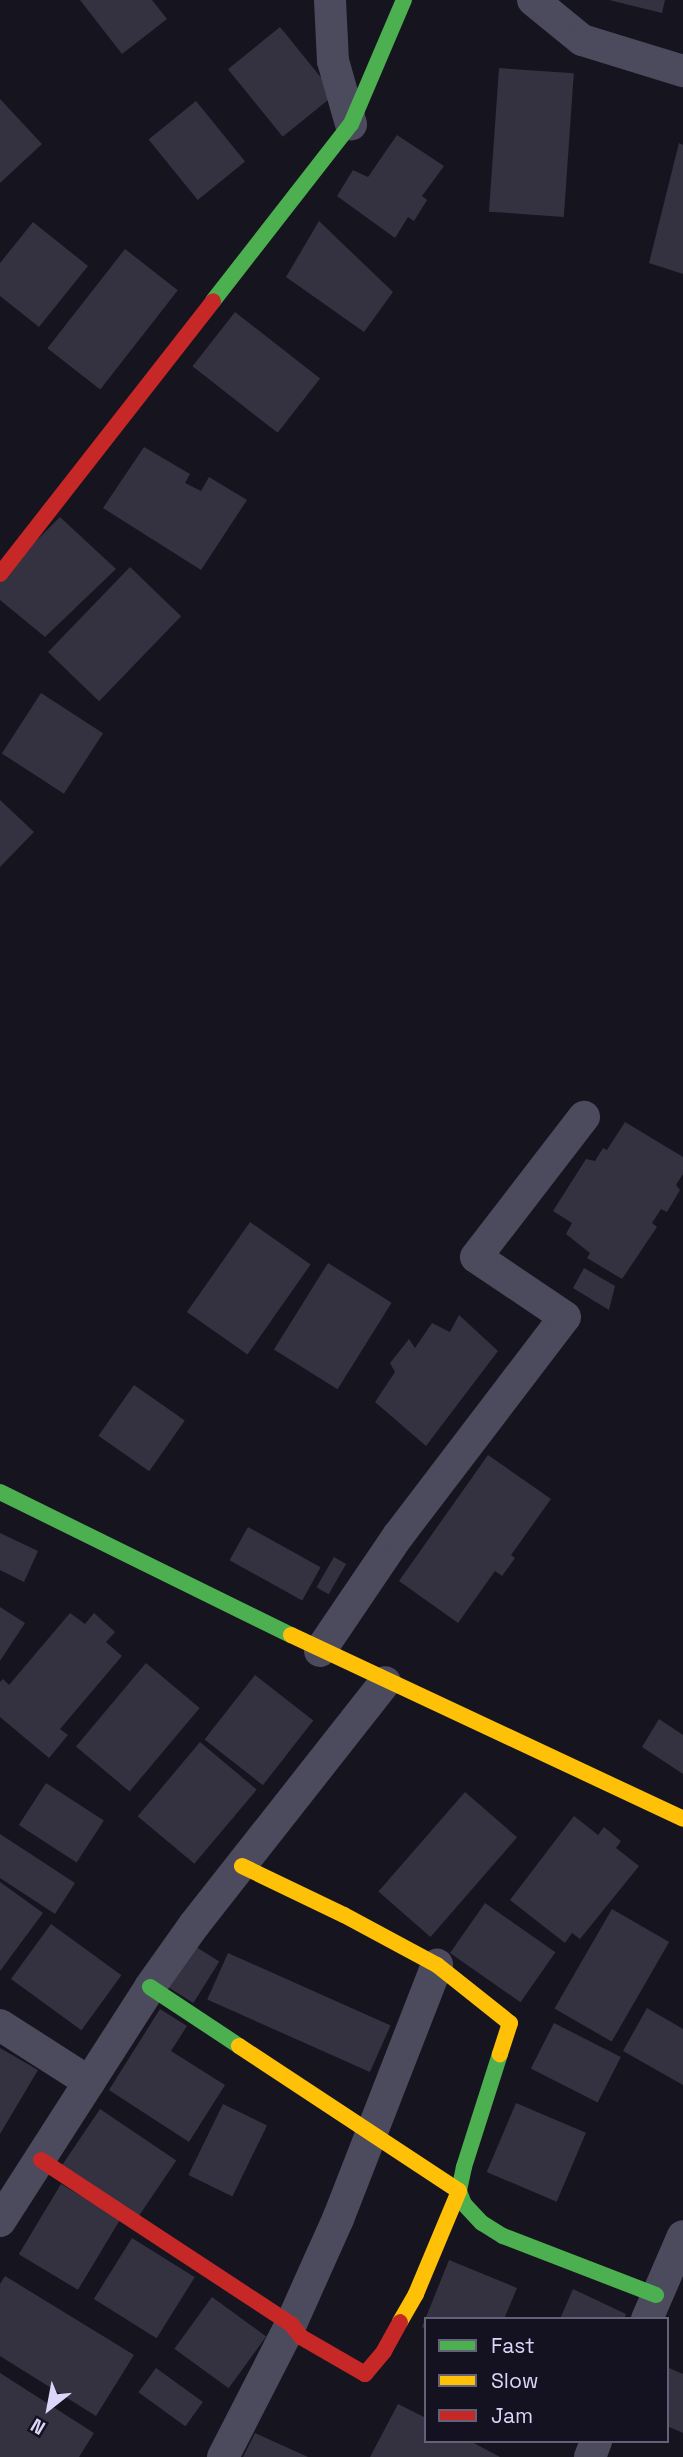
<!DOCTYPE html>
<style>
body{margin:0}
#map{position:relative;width:683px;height:2457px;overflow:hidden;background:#16141e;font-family:"Space Grotesk",sans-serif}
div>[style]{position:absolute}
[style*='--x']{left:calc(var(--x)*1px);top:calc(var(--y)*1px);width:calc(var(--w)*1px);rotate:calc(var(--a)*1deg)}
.building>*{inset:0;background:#343240;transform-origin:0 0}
.street>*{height:32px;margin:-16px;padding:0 16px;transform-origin:16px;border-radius:16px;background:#4c4a5d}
.fast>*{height:16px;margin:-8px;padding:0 8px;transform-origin:8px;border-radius:8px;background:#4caf50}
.slow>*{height:16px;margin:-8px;padding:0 8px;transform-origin:8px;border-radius:8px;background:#ffc107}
.jam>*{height:16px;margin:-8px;padding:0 8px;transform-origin:8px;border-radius:8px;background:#c62828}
span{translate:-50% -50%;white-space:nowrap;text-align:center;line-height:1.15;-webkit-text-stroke:6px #141121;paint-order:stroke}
.legend{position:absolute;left:424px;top:2317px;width:245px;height:126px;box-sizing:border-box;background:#141121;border:2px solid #646077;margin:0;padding:9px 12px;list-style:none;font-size:21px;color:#dbd6f9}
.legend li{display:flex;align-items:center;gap:14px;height:35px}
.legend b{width:35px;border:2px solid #646077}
.north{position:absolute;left:14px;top:2373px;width:70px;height:70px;-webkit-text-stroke:5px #141121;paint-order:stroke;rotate:211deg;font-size:19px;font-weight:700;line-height:28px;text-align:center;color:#dbd6f9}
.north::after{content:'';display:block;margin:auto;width:24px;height:32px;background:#dbd6f9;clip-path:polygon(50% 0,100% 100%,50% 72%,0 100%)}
</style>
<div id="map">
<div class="building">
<div style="clip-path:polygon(80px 0,152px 0,167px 19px,122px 54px)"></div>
<div style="clip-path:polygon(609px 0,665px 0,662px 13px)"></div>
<div style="left:280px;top:27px;width:87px;height:67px;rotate:51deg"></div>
<div style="left:499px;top:68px;width:75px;height:144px;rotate:4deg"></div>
<div style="clip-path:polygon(0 99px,42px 144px,0 183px)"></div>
<div style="left:196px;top:101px;width:78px;height:61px;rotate:51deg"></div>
<div style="clip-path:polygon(397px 135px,444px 166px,422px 196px,427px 200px,414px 221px,408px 217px,395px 238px,337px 196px,353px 170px,368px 177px)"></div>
<div style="clip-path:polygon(679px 143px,683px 145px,683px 274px,649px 263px)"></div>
<div style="clip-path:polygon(319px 221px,393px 292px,364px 332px,286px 277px)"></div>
<div style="clip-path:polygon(33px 222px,88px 266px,39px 327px,0 296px,0 263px)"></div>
<div style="left:125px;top:249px;width:67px;height:126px;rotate:38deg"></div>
<div style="left:235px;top:312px;width:108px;height:69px;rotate:38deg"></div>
<div style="clip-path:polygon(144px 447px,190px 474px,185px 483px,201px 491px,209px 477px,247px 500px,201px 570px,103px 508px)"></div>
<div style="clip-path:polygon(60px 517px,116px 569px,45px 637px,0 600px,0 577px)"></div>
<div style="left:130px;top:567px;width:71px;height:118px;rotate:44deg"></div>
<div style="left:41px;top:693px;width:74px;height:72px;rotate:33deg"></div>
<div style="clip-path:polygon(0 800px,34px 832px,0 867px)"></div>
<div style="clip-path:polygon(625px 1122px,683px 1157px,683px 1174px,676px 1185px,680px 1190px,667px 1212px,661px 1209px,652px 1223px,657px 1227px,622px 1279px,587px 1258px,590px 1253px,566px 1234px,572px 1223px,553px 1211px,586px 1159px,595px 1161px,603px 1148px,607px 1150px)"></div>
<div style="left:250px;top:1222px;width:74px;height:110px;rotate:35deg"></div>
<div style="left:328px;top:1263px;width:75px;height:102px;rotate:32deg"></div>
<div style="clip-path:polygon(584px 1268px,615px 1286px,609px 1310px,573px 1288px)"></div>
<div style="clip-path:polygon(459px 1315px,498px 1351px,426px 1446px,375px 1402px,395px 1372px,390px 1363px,409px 1339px,415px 1348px,432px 1323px,450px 1332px)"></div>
<div style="left:134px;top:1385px;width:62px;height:62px;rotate:35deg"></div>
<div style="clip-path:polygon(488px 1455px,551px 1499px,511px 1555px,515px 1558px,502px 1576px,495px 1571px,458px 1623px,399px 1581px)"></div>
<div style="left:248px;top:1527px;width:83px;height:38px;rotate:29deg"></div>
<div style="clip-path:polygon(0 1533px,38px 1551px,24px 1582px,0 1570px)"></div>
<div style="left:334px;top:1557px;width:14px;height:35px;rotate:30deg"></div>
<div style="clip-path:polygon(0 1607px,25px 1623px,0 1661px)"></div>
<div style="clip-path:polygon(70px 1613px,85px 1624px,94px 1613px,115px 1632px,106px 1642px,122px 1656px,60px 1729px,68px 1735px,49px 1758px,0 1717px,0 1682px,3px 1679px,9px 1685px)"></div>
<div style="left:146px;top:1663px;width:70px;height:109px;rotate:40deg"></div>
<div style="left:255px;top:1675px;width:74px;height:82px;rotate:38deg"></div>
<div style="clip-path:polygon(659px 1719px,683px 1735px,683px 1774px,642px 1747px)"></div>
<div style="left:200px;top:1742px;width:74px;height:97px;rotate:40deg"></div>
<div style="left:46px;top:1783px;width:69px;height:50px;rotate:33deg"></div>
<div style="left:465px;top:1792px;width:69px;height:132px;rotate:41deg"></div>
<div style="clip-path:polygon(574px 1816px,598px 1835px,604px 1827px,621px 1841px,616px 1848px,639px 1866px,580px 1939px,572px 1933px,565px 1943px,510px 1900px)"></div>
<div style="clip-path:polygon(0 1834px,75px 1883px,55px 1914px,0 1878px)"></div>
<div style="clip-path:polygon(0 1882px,43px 1913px,0 1971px)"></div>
<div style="left:485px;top:1903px;width:86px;height:61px;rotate:35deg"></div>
<div style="left:612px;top:1909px;width:66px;height:115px;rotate:30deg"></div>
<div style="left:51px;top:1924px;width:87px;height:68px;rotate:36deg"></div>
<div style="left:193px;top:1945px;width:31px;height:49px;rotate:32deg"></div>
<div style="left:228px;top:1953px;width:178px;height:51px;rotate:24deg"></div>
<div style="clip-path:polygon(647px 2008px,683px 2029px,683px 2085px,623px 2051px)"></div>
<div style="clip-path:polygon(160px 2009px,187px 2026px,171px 2051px,225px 2085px,189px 2142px,109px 2090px)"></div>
<div style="left:554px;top:2023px;width:75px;height:51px;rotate:27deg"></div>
<div style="clip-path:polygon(0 2048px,38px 2070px,0 2134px)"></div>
<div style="left:516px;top:2103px;width:76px;height:75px;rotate:23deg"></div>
<div style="left:223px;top:2104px;width:49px;height:79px;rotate:26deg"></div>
<div style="left:100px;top:2109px;width:92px;height:69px;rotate:34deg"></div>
<div style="left:61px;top:2184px;width:69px;height:82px;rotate:31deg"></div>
<div style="left:132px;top:2238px;width:74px;height:72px;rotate:32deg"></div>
<div style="clip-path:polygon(449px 2260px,517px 2288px,504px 2319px,426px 2319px,426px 2329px,422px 2327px)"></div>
<div style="clip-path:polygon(5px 2276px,134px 2355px,96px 2416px,0 2356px,0 2284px)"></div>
<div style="clip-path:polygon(573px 2289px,626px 2314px,624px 2319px,560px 2319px)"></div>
<div style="left:212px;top:2297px;width:67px;height:64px;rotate:36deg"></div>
<div style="left:156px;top:2368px;width:58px;height:30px;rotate:36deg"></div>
<div style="clip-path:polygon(669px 2368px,683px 2374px,683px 2433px,667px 2426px)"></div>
<div style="clip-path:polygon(0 2373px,94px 2433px,79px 2457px,0 2457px)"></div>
<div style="clip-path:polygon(398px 2404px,426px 2418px,426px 2441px,470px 2441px,500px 2457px,370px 2457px)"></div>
<div style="clip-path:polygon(255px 2433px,308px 2457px,243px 2457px)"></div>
</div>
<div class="street">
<div style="--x:330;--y:0;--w:61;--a:87.2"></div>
<div style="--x:333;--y:61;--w:66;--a:74.1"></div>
<div style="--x:533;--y:0;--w:63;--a:39.2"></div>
<div style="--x:582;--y:40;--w:106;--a:17.1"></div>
<div style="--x:320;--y:1651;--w:139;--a:-55.9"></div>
<div style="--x:398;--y:1536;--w:275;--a:-52.7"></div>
<div style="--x:565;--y:1317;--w:107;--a:-146"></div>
<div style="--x:476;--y:1257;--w:177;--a:-52.4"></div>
<div style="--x:0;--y:2025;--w:106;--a:32.6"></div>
<div style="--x:0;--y:2221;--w:278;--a:-57.3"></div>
<div style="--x:150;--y:1987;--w:76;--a:-54.6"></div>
<div style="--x:194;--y:1925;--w:309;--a:-51.8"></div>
<div style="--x:647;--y:2319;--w:90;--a:-66.6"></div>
<div style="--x:223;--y:2457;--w:149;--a:-62.9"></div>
<div style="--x:291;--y:2324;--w:115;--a:-65.9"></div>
<div style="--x:338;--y:2219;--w:273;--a:-68.7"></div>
<div style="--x:590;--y:2457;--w:17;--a:-69"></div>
</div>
<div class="fast">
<div style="--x:213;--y:301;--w:224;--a:-52.1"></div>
<div style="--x:351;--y:124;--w:135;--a:-66.9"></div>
<div style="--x:0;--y:1492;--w:324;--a:26.2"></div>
<div style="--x:150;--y:1987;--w:107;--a:33.5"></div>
<div style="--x:500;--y:2054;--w:119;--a:107.7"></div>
<div style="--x:464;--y:2167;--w:25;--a:102"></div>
<div style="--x:459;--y:2191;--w:14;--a:69"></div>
<div style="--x:464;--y:2204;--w:26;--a:47"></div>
<div style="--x:482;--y:2223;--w:25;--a:32"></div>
<div style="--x:503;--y:2236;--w:164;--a:21.1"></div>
</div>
<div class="slow">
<div style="--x:291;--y:1635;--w:433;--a:25.1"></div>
<div style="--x:242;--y:1866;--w:113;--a:25.7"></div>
<div style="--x:344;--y:1915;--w:106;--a:28.3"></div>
<div style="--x:437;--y:1965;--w:93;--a:38.5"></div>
<div style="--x:510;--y:2023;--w:33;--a:108"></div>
<div style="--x:239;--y:2046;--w:263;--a:33.4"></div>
<div style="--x:459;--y:2191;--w:112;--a:112.7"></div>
<div style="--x:416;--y:2294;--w:32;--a:120"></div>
</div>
<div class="jam">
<div style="--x:0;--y:574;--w:346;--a:-52"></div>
<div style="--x:41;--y:2160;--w:299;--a:33.3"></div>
<div style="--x:291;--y:2324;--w:16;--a:52"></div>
<div style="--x:301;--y:2337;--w:74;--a:30"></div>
<div style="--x:365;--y:2374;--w:30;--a:-50"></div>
<div style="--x:384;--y:2351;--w:33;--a:-61"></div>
</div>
<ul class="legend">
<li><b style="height:9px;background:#4caf50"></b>Fast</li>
<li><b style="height:9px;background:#ffc107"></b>Slow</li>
<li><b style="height:9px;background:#c62828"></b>Jam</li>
</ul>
<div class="north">N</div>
</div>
